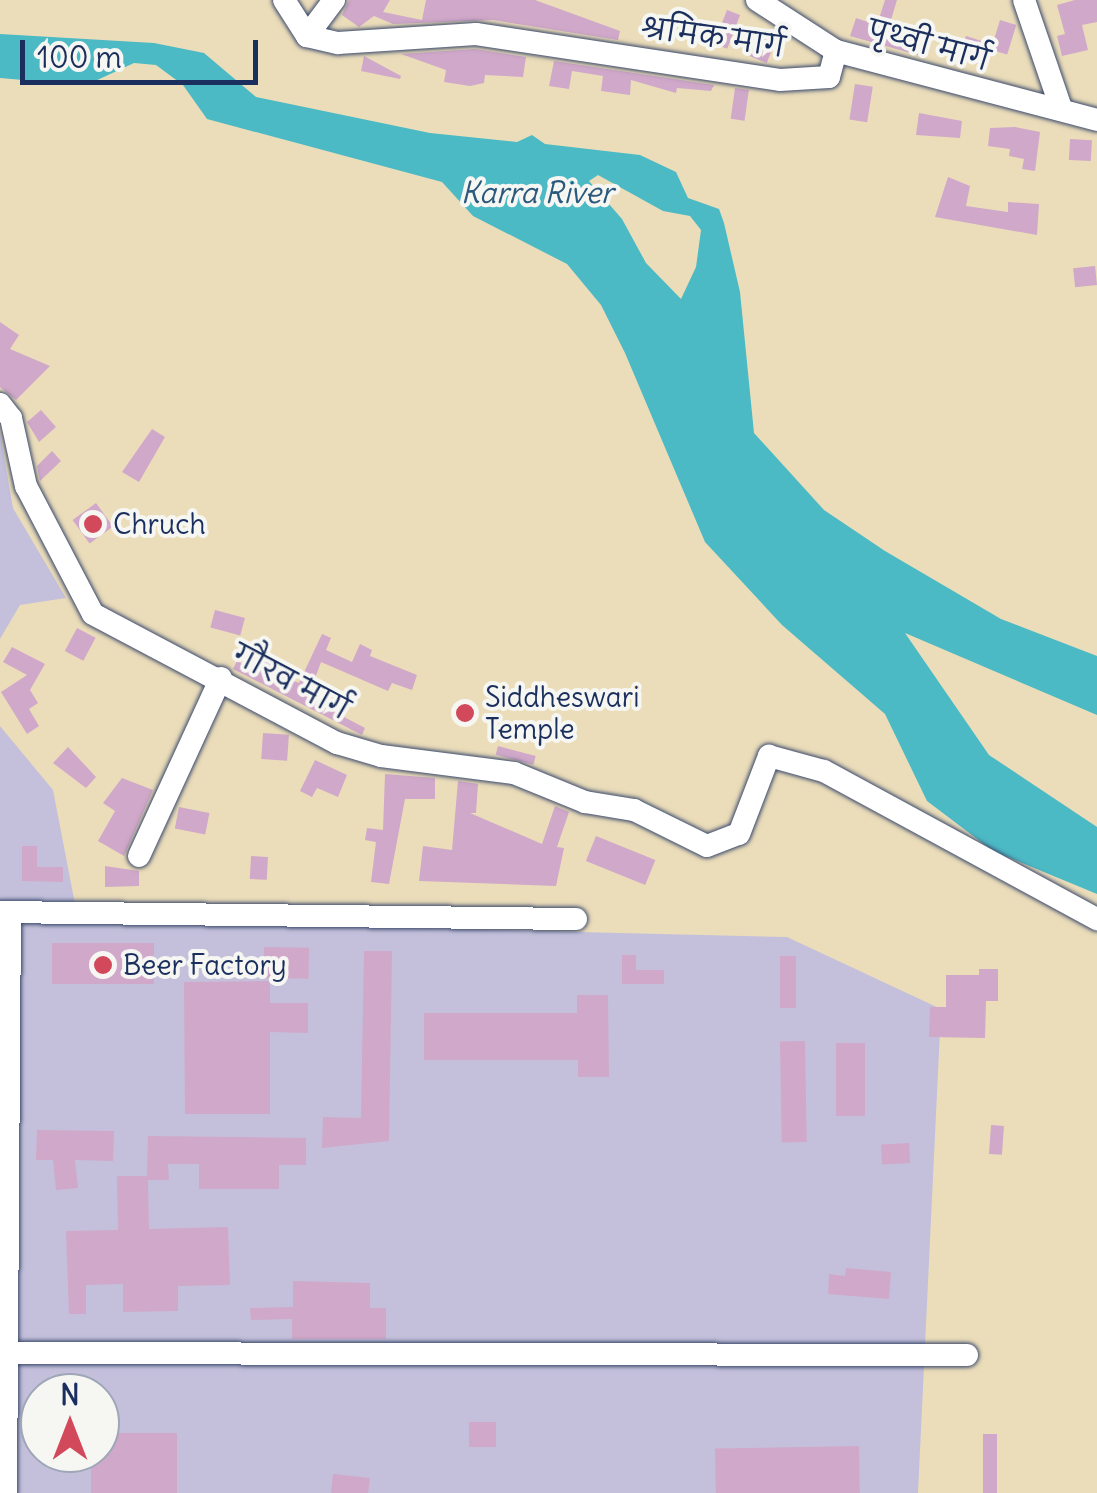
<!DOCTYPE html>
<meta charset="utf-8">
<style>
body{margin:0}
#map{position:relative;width:1097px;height:1493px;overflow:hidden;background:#ebddba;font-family:Delius,"Playpen Sans Deva",sans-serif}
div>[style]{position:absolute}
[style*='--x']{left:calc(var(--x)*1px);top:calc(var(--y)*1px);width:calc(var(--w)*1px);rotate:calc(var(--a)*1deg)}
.industrial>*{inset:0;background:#c4c0db}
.water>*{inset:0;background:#4cbac5}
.building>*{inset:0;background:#d0a8c9;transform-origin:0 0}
.roads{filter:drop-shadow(0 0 2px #3a496c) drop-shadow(0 0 2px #3a496c)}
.minor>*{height:22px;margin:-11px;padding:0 11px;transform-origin:11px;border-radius:11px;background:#fff}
.dots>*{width:28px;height:28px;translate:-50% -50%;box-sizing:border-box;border:5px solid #f6f6f2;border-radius:50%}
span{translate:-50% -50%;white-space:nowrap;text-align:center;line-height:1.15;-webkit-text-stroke:8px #f6f6f2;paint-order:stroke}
.street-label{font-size:28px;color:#1b2f5e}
.poi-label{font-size:28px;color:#1b2f5e}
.left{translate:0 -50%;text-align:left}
.water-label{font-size:30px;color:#2a597d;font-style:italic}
.north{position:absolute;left:20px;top:1373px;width:100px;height:100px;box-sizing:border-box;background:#f6f6f2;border:2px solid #9ea6b7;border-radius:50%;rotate:0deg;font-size:28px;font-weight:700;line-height:40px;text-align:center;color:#1b2f5e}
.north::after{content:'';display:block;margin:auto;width:35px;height:45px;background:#d1495b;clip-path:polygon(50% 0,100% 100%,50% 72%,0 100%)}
.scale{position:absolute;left:20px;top:40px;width:238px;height:45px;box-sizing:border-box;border:5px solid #1b2f5e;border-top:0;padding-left:12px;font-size:30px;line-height:35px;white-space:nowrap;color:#1b2f5e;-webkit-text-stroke:8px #f6f6f2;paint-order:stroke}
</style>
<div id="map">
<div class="industrial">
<div style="clip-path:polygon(0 433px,13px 508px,66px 598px,20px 605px,0 639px)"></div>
<div style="clip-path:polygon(0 726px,53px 790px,75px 904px,0 903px)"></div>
<div style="clip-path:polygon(evenodd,0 918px,787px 937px,941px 1009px,918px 1493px,0 1493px,0 918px,40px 1393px,100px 1393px,100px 1453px,40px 1453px,40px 1393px)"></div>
</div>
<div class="water">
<div style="clip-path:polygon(evenodd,0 34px,154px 43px,204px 53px,256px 97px,430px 133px,517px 142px,532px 135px,545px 144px,640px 155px,676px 172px,688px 198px,719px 209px,724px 223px,740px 292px,754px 433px,824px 510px,885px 551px,1001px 619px,1097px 656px,1097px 715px,905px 633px,989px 755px,1097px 827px,1097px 894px,993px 851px,927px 801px,885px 714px,782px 625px,705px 542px,625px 353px,601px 305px,567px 264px,473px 216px,442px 182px,207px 119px,183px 85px,156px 65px,134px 63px,93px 82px,69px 84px,0 78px,0 34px,598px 175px,663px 211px,690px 216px,701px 230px,696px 267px,681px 299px,646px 263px,622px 219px,589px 181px,598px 175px)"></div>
</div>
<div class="building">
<div style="clip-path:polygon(349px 0,390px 0,383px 12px,422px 20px,426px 0,535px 0,620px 31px,618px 40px,493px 20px,393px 24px,374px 16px,359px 27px,342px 15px)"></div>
<div style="clip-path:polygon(885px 0,897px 0,891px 20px,929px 34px,921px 56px,850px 36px,856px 18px,877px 25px)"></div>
<div style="clip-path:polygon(1075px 0,1097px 0,1097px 22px,1082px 25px,1088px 50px,1062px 56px,1057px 36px,1065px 34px,1057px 5px)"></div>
<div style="left:727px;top:10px;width:14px;height:36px;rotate:21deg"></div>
<div style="left:1000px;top:20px;width:17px;height:31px;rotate:17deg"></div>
<div style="left:759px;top:34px;width:18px;height:24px;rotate:22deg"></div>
<div style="left:966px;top:36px;width:23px;height:23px;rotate:18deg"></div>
<div style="clip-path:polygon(475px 49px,526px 57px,523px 77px,485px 75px,484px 83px,470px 86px,444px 82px,446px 70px,401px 54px)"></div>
<div style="clip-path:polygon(364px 56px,401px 76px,400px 79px,361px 71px)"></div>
<div style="clip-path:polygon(554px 61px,714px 85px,711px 91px,677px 88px,676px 93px,631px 80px,630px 95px,601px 91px,603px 76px,572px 71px,569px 89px,549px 86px)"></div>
<div style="left:855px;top:84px;width:18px;height:36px;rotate:9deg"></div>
<div style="left:735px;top:88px;width:14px;height:31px;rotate:8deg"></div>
<div style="clip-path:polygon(919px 113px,962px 121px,960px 138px,916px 135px)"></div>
<div style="clip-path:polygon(1015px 127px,1040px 132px,1035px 171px,1022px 169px,1024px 159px,1009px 156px,1010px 149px,988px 146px,990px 128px)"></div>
<div style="left:1070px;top:139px;width:22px;height:21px;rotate:3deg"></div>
<div style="clip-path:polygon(948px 177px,970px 186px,966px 206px,1008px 212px,1008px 202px,1039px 204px,1037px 235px,935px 217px)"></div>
<div style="left:1095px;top:266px;width:19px;height:22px;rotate:84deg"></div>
<div style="clip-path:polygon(0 322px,19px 335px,10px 349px,50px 366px,16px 400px,0 387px)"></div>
<div style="clip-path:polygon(41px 410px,56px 427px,39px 442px,27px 422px)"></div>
<div style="clip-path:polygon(152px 429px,165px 437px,139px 482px,122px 472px)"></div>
<div style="clip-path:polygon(52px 451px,61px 461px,40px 481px,37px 466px)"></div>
<div style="left:96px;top:503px;width:29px;height:29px;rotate:54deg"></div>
<div style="left:215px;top:610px;width:31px;height:18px;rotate:15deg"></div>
<div style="left:77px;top:628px;width:21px;height:26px;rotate:28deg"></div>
<div style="clip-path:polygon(322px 634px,331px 638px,326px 650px,352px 662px,360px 644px,372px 650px,370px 656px,417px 675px,412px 690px,392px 683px,388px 691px,321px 662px,308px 698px,365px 728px,362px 735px,233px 669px,237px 661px,259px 672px,263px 660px,276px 664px,273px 673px,299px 683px)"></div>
<div style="clip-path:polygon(12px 647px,45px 664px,30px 690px,38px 703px,29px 709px,39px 726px,27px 734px,1px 692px,27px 675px,3px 662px)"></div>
<div style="left:263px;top:733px;width:26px;height:26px;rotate:4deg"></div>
<div style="left:498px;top:746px;width:39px;height:9px;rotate:15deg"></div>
<div style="clip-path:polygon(68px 747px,96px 777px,86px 788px,53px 763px)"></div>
<div style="clip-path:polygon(315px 760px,347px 775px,338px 797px,317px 788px,312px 797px,300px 791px)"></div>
<div style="clip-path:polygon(385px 774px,435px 778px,435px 799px,405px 799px,389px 884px,371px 882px,376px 842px,365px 840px,367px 828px,383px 830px)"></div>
<div style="clip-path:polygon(122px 778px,153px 790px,124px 856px,98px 841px,115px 811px,103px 803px)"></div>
<div style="clip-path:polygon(458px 781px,478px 784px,476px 813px,470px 813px,542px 844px,555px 806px,569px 812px,557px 847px,564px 848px,556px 886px,419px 881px,423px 846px,452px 850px)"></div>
<div style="left:179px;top:807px;width:31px;height:22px;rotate:11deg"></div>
<div style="left:596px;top:836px;width:64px;height:27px;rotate:22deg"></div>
<div style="clip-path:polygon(22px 846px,37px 846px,37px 867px,63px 867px,63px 882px,22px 881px)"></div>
<div style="left:251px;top:856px;width:17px;height:23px;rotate:3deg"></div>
<div style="clip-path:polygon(105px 866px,139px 871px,139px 886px,105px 887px)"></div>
<div style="left:154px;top:943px;width:41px;height:102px;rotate:90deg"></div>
<div style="left:264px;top:947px;width:45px;height:31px;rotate:1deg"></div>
<div style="clip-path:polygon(364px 951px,392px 951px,389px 1141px,322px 1148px,323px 1117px,361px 1118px)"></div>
<div style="clip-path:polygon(622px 955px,636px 955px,636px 970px,664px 970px,664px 984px,622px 984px)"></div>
<div style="left:780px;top:956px;width:16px;height:52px"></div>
<div style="clip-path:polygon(979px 969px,998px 969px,998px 1001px,986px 1001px,985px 1038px,929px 1037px,930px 1007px,946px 1007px,946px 975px,979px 975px)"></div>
<div style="clip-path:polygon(270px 981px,270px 1003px,308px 1003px,308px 1033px,270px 1032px,270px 1114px,185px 1114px,184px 982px)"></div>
<div style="clip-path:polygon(577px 995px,608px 995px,609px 1077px,578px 1077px,578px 1060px,424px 1060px,424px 1013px,577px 1013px)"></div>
<div style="left:805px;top:1041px;width:101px;height:25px;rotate:89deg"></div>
<div style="left:836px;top:1043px;width:29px;height:73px"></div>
<div style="left:991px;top:1125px;width:13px;height:29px;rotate:4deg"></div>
<div style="clip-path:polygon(37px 1130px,114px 1131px,113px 1161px,75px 1160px,78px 1188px,56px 1190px,53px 1160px,36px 1160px)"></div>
<div style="clip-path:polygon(148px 1136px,306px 1138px,306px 1165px,279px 1165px,279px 1189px,199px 1189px,199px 1164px,168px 1164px,169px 1180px,148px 1180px,149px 1229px,228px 1227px,230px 1285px,178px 1286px,178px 1311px,123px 1312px,123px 1284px,86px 1285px,86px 1314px,69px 1314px,66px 1231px,118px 1230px,117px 1176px,147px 1176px)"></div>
<div style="left:909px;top:1143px;width:20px;height:28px;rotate:87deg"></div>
<div style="clip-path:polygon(846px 1268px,891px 1272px,889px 1299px,828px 1294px,829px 1274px,845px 1276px)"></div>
<div style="clip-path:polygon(293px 1281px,370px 1283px,370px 1308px,386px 1308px,386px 1339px,292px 1339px,292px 1319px,251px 1320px,250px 1308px,293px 1307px)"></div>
<div style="left:469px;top:1422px;width:27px;height:25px"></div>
<div style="clip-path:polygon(100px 1433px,177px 1433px,177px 1493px,91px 1493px,91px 1453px,100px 1453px)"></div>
<div style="left:983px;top:1434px;width:14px;height:59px"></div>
<div style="left:859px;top:1446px;width:47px;height:144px;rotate:89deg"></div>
<div style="clip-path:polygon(333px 1474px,370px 1478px,368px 1493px,331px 1493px)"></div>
</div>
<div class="roads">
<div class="minor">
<div style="--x:284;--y:0;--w:43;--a:57.4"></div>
<div style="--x:307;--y:36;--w:32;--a:13"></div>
<div style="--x:338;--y:43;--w:138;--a:-3.7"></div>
<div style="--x:476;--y:34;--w:307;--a:8.6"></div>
<div style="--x:780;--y:80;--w:49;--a:-3.5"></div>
<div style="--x:829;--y:77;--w:27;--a:-75"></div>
<div style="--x:757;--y:0;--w:94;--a:32.8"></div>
<div style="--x:836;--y:51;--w:270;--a:14.8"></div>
<div style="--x:1024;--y:0;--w:114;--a:71.1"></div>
<div style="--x:307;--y:36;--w:45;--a:-53.1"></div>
<div style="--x:0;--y:404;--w:18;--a:52"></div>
<div style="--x:11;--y:418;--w:70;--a:77.6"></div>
<div style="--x:26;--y:486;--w:144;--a:62.4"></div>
<div style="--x:93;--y:614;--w:276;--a:27.9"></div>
<div style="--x:337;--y:743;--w:46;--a:16.5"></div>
<div style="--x:381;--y:756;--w:134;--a:7.3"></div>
<div style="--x:514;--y:773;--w:77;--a:22.2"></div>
<div style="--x:585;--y:802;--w:50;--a:9.3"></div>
<div style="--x:634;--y:810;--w:81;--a:26.3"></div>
<div style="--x:707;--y:846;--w:34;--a:-21"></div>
<div style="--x:739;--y:834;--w:84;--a:-69"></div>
<div style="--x:769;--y:756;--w:57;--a:15.3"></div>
<div style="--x:824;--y:771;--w:311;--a:28.5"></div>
<div style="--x:139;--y:856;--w:196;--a:-65.3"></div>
<div style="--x:0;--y:912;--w:576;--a:0.7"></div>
<div style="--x:0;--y:1353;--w:967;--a:0.12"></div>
<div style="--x:6;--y:1493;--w:581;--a:-89.61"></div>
</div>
</div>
<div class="dots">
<div style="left:93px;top:524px;background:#d1495b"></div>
<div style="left:465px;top:713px;background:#d1495b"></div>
<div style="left:103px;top:965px;background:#d1495b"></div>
</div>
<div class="street-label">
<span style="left:713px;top:37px;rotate:8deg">श्रमिक मार्ग</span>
<span style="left:929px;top:45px;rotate:15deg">पृथ्वी मार्ग</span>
<span style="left:291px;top:682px;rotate:28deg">गौरव मार्ग</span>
</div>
<div class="poi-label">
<span class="left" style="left:113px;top:524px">Chruch</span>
<span class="left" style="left:485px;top:713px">Siddheswari<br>Temple</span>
<span class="left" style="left:123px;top:965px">Beer Factory</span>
</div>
<div class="water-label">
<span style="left:537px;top:192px">Karra River</span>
</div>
<div class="north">N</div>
<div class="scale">100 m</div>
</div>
